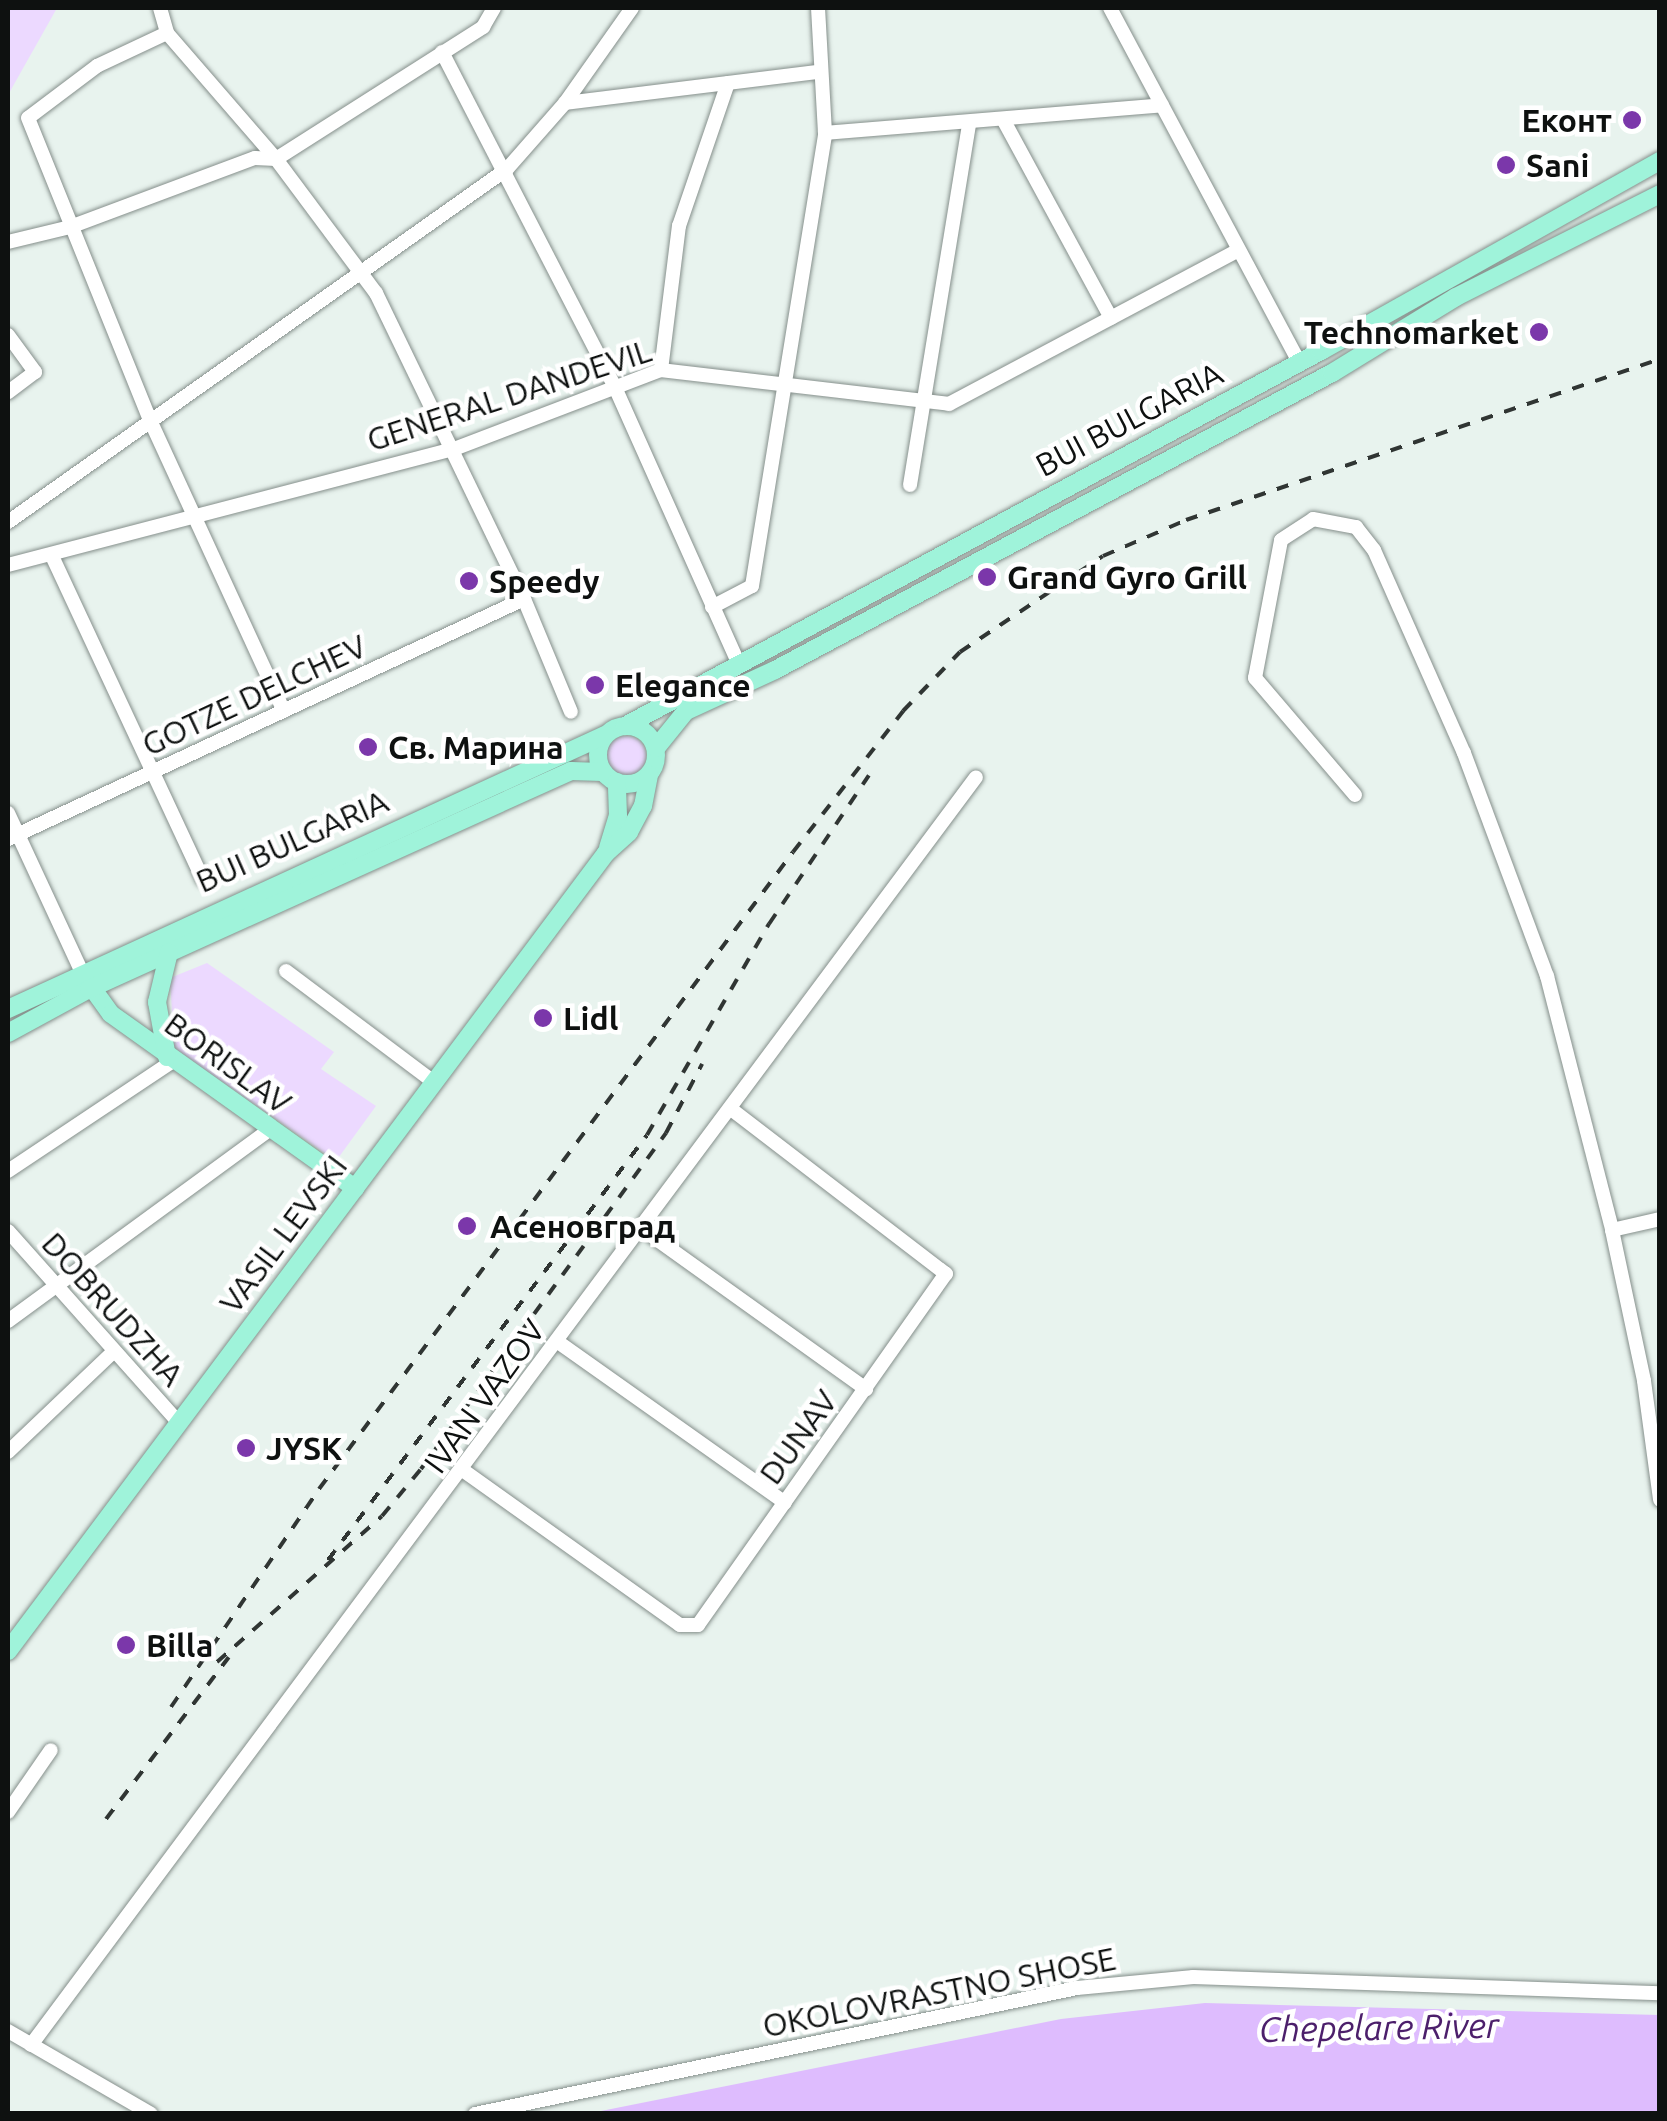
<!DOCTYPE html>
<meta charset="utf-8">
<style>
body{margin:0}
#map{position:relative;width:1667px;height:2121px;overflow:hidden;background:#e8f3ee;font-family:Ubuntu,sans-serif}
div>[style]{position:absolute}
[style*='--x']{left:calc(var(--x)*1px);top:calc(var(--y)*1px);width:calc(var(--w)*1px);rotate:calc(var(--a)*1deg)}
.green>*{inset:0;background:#ecd9ff}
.round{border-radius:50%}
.water>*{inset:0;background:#debcfe}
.roads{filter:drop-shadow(0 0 2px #858f8b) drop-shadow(0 0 2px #858f8b)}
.minor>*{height:14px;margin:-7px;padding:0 7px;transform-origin:7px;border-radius:7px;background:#fff}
.major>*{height:18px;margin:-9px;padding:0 9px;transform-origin:9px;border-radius:9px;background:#9ff3da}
.major>.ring{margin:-9px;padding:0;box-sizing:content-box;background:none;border:18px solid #9ff3da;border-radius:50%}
.rail>*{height:4px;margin-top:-2px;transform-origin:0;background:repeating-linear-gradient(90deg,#303533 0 12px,transparent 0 24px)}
.dots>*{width:28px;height:28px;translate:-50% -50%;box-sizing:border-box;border:5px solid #fff;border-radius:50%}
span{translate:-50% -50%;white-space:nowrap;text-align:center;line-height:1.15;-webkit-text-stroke:9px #fff;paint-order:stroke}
.poi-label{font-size:32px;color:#0e1110;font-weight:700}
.right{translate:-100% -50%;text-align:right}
.left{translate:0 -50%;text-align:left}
.street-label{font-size:32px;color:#0e1110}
.water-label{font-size:35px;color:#4c1f6b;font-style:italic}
.frame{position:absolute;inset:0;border:10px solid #0e1110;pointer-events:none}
</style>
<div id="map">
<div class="green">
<div style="clip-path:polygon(8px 8px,57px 8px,8px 95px)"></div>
<div class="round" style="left:606px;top:736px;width:40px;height:40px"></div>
<div style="clip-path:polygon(207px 963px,334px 1052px,321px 1069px,376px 1106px,336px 1161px,174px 1048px,170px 978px)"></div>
</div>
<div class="water">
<div style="clip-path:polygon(1205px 2003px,1659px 2015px,1659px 2113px,591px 2113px,1061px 2019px)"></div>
</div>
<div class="roads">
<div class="minor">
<div style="--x:160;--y:8;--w:26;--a:74"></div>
<div style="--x:167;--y:33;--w:167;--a:49.1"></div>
<div style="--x:276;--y:159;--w:167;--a:53.3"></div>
<div style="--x:376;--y:293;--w:340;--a:64.2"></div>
<div style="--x:524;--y:599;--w:122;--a:67.4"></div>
<div style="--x:1110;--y:8;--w:401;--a:61.9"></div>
<div style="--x:167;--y:33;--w:77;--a:154.8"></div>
<div style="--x:97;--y:66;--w:86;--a:143"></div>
<div style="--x:28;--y:118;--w:326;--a:68"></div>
<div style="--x:150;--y:420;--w:320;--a:65.3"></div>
<div style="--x:442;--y:52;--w:375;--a:62.7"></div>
<div style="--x:614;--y:385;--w:306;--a:65.9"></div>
<div style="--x:565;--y:103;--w:255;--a:-7"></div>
<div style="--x:1004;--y:121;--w:224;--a:61.5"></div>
<div style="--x:825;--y:133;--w:338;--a:-4.7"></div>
<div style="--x:8;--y:242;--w:64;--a:-13.6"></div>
<div style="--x:70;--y:227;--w:197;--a:-20.5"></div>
<div style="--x:255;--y:158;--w:21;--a:3"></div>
<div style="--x:276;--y:159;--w:246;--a:-32.5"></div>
<div style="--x:483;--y:27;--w:22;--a:-60"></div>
<div style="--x:8;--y:335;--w:46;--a:53.9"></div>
<div style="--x:35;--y:372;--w:34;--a:143"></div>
<div style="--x:661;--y:370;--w:145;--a:-82.9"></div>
<div style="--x:679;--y:226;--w:151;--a:-71.1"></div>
<div style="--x:910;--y:485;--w:366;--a:-80.7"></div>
<div style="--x:8;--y:522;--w:611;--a:-35.28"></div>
<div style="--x:507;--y:169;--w:88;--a:-48.7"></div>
<div style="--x:565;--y:103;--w:116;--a:-54.8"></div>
<div style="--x:52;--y:556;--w:357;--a:65"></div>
<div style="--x:8;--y:565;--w:461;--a:-14.6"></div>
<div style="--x:454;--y:449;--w:222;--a:-20.9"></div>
<div style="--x:661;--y:370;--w:290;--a:6.7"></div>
<div style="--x:949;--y:404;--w:328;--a:-28"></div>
<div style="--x:712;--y:607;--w:45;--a:-27.7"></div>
<div style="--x:752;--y:586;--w:459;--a:-80.8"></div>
<div style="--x:825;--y:133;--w:125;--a:-93.2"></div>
<div style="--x:1355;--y:795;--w:154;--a:-130.5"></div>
<div style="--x:1255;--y:678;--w:140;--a:-79.3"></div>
<div style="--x:1281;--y:540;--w:38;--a:-33"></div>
<div style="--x:1313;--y:519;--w:44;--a:10.5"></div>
<div style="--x:1356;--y:527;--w:29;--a:52"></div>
<div style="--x:1374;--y:550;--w:222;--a:66.1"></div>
<div style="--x:1464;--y:753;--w:238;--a:69.6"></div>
<div style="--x:1547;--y:976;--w:262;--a:75.6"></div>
<div style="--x:1612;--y:1230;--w:154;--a:78"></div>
<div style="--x:1644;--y:1381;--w:120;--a:82.3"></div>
<div style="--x:8;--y:813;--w:173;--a:65.1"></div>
<div style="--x:8;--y:839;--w:569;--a:-24.94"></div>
<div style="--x:286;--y:971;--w:185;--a:36.9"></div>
<div style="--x:8;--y:1171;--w:198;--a:-33.7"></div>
<div style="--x:641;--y:1228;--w:277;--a:35.6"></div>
<div style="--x:1612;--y:1230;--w:49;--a:-12.9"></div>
<div style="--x:8;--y:1231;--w:257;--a:48.3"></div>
<div style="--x:8;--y:1321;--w:322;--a:-36.2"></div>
<div style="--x:558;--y:1342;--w:278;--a:35.3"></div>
<div style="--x:8;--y:1452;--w:144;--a:-43.6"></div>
<div style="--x:464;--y:1471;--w:265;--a:35.5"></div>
<div style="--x:680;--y:1625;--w:18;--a:0"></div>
<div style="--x:698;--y:1625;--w:430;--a:-54.8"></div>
<div style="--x:946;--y:1274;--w:271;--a:-142.5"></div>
<div style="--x:8;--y:1812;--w:75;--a:-55.3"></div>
<div style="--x:8;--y:2031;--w:165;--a:30.1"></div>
<div style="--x:31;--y:2045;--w:1581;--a:-53.3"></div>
<div style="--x:475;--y:2114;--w:615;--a:-11.82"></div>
<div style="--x:1077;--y:1988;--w:117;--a:-5.4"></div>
<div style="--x:1193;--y:1977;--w:467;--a:2"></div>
</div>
<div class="major">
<div class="ring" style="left:598px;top:726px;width:40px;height:40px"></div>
<div style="--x:625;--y:726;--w:791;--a:-28.32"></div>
<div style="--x:1321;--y:351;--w:389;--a:-29.3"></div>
<div style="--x:656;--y:748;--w:48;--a:-51"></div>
<div style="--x:686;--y:711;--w:98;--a:-24.7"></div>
<div style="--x:775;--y:670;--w:631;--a:-28.07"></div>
<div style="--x:1332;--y:373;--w:145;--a:-31.5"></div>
<div style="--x:1456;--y:297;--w:229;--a:-26.8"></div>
<div style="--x:608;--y:848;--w:34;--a:-73"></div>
<div style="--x:618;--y:816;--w:34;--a:-92"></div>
<div style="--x:85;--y:978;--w:44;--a:54.2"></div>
<div style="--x:111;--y:1014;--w:300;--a:35.5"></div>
<div style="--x:8;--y:1009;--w:657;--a:-24.65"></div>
<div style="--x:8;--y:1033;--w:92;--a:-28.5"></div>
<div style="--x:89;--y:989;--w:529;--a:-24.34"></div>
<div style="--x:571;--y:771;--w:31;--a:2"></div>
<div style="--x:167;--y:1057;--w:56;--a:-100.3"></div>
<div style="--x:157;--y:1002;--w:51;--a:-76.5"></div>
<div style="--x:8;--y:1651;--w:997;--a:-53.15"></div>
<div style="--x:606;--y:853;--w:31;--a:-42"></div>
<div style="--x:629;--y:832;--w:30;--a:-62"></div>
<div style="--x:643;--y:806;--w:32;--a:-79"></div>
</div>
</div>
<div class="rail">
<div style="--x:328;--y:1560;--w:531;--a:-53.11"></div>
<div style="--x:647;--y:1135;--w:244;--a:-60"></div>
<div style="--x:769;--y:924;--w:179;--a:-56.1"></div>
<div style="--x:217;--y:1662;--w:220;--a:-41.5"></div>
<div style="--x:382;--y:1516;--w:61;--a:-50.3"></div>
<div style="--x:421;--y:1469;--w:416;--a:-53.9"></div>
<div style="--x:666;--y:1133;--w:78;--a:-62.4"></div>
<div style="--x:171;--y:1707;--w:263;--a:-55.8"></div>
<div style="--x:319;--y:1489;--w:794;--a:-53.35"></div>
<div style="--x:793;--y:852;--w:179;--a:-52"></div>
<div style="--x:903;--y:711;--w:82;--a:-46"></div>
<div style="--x:960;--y:652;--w:172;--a:-33.9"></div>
<div style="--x:1103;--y:556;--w:90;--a:-23.4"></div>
<div style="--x:1186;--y:520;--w:501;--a:-18.76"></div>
<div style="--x:106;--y:1819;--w:203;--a:-52.8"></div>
</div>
<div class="dots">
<div style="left:1632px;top:120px;background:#7b37aa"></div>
<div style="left:1506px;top:165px;background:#7b37aa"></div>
<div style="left:1539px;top:332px;background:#7b37aa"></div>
<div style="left:987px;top:577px;background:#7b37aa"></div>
<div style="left:469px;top:581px;background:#7b37aa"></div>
<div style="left:595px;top:685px;background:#7b37aa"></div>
<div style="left:368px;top:747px;background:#7b37aa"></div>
<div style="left:543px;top:1018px;background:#7b37aa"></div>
<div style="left:467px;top:1226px;background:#7b37aa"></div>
<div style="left:246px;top:1448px;background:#7b37aa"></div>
<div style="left:126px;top:1645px;background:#7b37aa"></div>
</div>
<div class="poi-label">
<span class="right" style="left:1612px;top:120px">Еконт</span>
<span class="left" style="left:1526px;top:165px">Sani</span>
<span class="right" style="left:1519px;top:332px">Technomarket</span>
<span class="left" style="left:1007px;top:577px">Grand Gyro Grill</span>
<span class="left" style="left:489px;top:581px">Speedy</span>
<span class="left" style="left:615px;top:685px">Elegance</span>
<span class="left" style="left:388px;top:747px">Св. Марина</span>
<span class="left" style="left:563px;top:1018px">Lidl</span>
<span class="left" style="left:490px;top:1226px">Асеновград</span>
<span class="left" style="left:266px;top:1448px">JYSK</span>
<span class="left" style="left:146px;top:1645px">Billa</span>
</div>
<div class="street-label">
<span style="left:509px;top:395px;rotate:-18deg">GENERAL DANDEVIL</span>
<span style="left:1129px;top:419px;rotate:-28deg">BUI BULGARIA</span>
<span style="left:254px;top:695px;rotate:-25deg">GOTZE DELCHEV</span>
<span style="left:292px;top:841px;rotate:-24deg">BUI BULGARIA</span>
<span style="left:228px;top:1063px;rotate:36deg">BORISLAV</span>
<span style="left:283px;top:1234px;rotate:-53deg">VASIL LEVSKI</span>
<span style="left:113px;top:1309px;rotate:48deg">DOBRUDZHA</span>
<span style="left:484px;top:1396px;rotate:-54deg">IVAN VAZOV</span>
<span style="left:798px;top:1437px;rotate:-54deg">DUNAV</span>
<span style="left:939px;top:1992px;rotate:-11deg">OKOLOVRASTNO SHOSE</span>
</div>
<div class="water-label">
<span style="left:1379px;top:2027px;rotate:-1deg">Chepelare River</span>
</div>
<div class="frame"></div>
</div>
